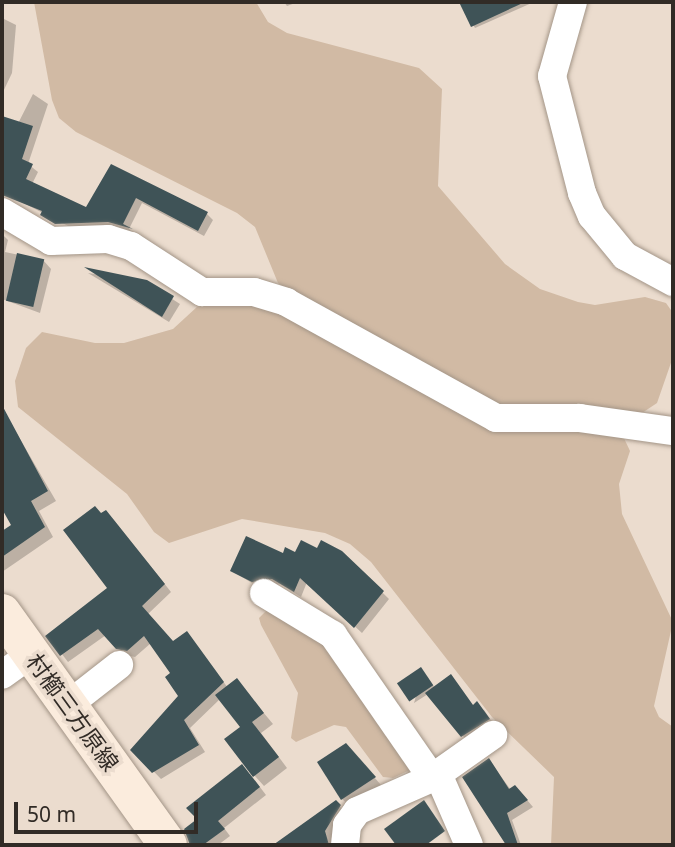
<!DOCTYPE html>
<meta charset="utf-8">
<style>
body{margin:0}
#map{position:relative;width:675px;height:847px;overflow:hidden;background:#ebdcce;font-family:"Noto Sans","Noto Sans JP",sans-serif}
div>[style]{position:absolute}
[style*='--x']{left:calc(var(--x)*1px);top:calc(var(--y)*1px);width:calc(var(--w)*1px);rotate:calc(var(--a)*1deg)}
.green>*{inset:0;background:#d1baa4}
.shadow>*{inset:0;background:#0003}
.building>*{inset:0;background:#3f5357;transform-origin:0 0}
.roads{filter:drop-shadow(0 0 2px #a39587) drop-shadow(0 0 2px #a39587)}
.street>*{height:28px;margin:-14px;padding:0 14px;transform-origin:14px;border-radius:14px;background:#fff}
.secondary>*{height:38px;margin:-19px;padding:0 19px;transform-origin:19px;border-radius:19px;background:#fbecdd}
span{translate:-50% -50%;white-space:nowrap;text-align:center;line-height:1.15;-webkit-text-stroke:7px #ebdcce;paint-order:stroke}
.street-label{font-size:23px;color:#312b26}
.frame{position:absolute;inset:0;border:4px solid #312b26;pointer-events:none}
.scale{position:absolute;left:14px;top:802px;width:184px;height:32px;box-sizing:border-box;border:4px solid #312b26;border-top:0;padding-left:9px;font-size:21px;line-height:24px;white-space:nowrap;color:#312b26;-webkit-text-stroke:5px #ebdcce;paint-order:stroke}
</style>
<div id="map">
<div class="green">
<div style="clip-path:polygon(34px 2px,256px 2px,268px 22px,287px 33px,419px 68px,442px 89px,438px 186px,505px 264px,540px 289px,578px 302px,595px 305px,645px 297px,666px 303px,673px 313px,673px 357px,657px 403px,642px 413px,509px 411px,292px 295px,278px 283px,255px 227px,237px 213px,76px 132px,59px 118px,52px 100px)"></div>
<div style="clip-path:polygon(253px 301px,551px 428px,623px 436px,630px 451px,619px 484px,622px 514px,673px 622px,654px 706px,659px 717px,673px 727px,673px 845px,551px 845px,554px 777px,492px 717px,371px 562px,350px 544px,325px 533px,242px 519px,169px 543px,154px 532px,127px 494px,18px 407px,15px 381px,26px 348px,42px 332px,95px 343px,124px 343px,173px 329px,198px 306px)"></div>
<div style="clip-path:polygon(270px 607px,318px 633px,412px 769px,393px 778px,383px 777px,346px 727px,334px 725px,296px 742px,291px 738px,298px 693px,261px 625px,259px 618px)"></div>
</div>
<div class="shadow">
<div style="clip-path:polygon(284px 2px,298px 2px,287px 6px)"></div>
<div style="clip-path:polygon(461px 2px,534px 2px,475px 28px)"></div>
<div style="clip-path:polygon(2px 18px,16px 25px,12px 73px,2px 94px)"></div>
<div style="clip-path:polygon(33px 94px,48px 104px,28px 164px,38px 172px,32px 184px,87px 209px,112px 166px,207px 214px,213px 220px,204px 236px,142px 203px,129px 229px,134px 233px,74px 229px,2px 192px,2px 155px)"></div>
<div style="clip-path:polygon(2px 234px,8px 240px,5px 252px,43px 260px,51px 269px,40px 313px,2px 299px)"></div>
<div style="clip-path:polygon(88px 273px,146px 282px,180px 304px,169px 322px)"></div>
<div style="clip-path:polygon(9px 420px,56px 501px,39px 511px,53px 537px,2px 572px,2px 533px,13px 525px,2px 503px,2px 424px)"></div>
<div style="clip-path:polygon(102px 515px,113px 519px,171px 592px,148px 614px,174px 643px,187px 633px,228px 688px,237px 681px,273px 724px,261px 733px,287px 768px,264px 786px,254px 775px,242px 727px,220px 699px,190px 728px,205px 752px,161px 779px,133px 750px,180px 696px,172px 674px,151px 643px,135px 657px,125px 655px,106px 635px,68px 662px,48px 636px,110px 589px)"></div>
<div style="clip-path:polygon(317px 550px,341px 552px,389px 599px,362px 633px,307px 582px,301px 597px,280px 584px,260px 588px,232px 571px)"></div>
<div style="clip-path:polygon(423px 672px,435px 688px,484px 710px,495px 726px,469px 743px,428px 694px,414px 703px)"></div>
<div style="clip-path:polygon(352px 752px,381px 785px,349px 805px,342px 799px)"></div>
<div style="clip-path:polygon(489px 760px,511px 790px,522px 794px,533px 807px,512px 820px,521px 845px,508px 845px,465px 777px)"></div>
<div style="clip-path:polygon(250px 774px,266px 795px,224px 828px,230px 836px,218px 845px,202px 845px,188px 828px)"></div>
<div style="clip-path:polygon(336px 802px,346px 813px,331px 839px,334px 845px,277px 845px)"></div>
</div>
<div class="building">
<div style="clip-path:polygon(459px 2px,525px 2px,471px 27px)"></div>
<div style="clip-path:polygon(2px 116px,33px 126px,22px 159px,33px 164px,26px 179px,86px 207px,111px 164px,208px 212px,198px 231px,136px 198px,123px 224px,133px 229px,108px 222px,55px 224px,40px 215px,42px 211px,2px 195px)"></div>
<div style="left:17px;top:253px;width:28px;height:49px;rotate:13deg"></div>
<div style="clip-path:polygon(84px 267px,147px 280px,174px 296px,162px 317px)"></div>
<div style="clip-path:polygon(2px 405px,48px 491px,31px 501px,45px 527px,2px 557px,2px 531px,11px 525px,2px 509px)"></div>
<div style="clip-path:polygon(95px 506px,101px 513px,106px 510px,165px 584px,142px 606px,173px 641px,187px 631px,224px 682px,184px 720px,199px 745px,152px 773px,130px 750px,178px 696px,165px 677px,170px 673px,144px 636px,127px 651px,116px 649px,98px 629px,60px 656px,45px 636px,107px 588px,63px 530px)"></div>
<div style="clip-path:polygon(246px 536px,283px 553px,285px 547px,295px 552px,301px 540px,317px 548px,321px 540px,342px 551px,384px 591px,354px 628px,300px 578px,294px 592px,272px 579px,252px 582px,230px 571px)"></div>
<div style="left:421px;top:667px;width:22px;height:29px;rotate:56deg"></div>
<div style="clip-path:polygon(451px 674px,473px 705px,477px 701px,490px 719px,461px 737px,425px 693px)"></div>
<div style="clip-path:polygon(237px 678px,264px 713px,252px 722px,279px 757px,253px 777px,224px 739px,240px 727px,215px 695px)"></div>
<div style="clip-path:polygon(346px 743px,376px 777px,341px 800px,317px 762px)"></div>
<div style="clip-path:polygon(489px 758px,509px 789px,515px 785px,528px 800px,507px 813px,518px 845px,506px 845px,462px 777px)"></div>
<div style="clip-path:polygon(242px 764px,260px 787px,218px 821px,225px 829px,203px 845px,190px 845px,184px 829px,197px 819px,186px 808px)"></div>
<div style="clip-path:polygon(336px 800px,341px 805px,325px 831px,329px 845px,273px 845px)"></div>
<div style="clip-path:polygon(424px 800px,445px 831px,426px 845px,396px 845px,384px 829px)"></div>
</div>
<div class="roads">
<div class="street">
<div style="--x:573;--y:2;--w:77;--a:105.8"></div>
<div style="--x:552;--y:76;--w:121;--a:75.6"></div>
<div style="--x:582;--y:193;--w:25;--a:67"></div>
<div style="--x:592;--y:216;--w:52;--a:50.5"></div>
<div style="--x:625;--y:256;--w:55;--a:28.4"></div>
<div style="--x:2;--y:212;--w:57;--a:30.6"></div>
<div style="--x:51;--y:241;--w:57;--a:-2"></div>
<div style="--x:108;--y:239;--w:24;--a:17"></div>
<div style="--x:131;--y:246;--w:85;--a:32.9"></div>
<div style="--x:202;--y:292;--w:52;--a:0"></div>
<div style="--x:254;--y:292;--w:34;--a:17"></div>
<div style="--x:286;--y:302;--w:240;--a:28.9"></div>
<div style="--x:496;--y:418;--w:84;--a:0"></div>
<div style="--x:580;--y:418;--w:94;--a:8"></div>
<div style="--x:264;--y:593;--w:81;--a:31.3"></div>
<div style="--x:333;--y:635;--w:174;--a:55.3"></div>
<div style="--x:2;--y:675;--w:36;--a:-36"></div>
<div style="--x:68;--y:705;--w:65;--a:-38.1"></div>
<div style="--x:438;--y:774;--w:77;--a:66.4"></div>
<div style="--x:345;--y:845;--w:20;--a:-84"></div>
<div style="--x:347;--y:825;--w:17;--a:-54"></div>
<div style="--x:357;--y:811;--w:82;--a:-23.7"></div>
<div style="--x:432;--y:778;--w:75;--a:-35.2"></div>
</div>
<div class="secondary">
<div style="--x:2;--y:613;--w:285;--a:54.4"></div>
</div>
</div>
<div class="street-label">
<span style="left:73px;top:712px;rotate:54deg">村櫛三方原線</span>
</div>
<div class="frame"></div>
<div class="scale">50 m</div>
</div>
